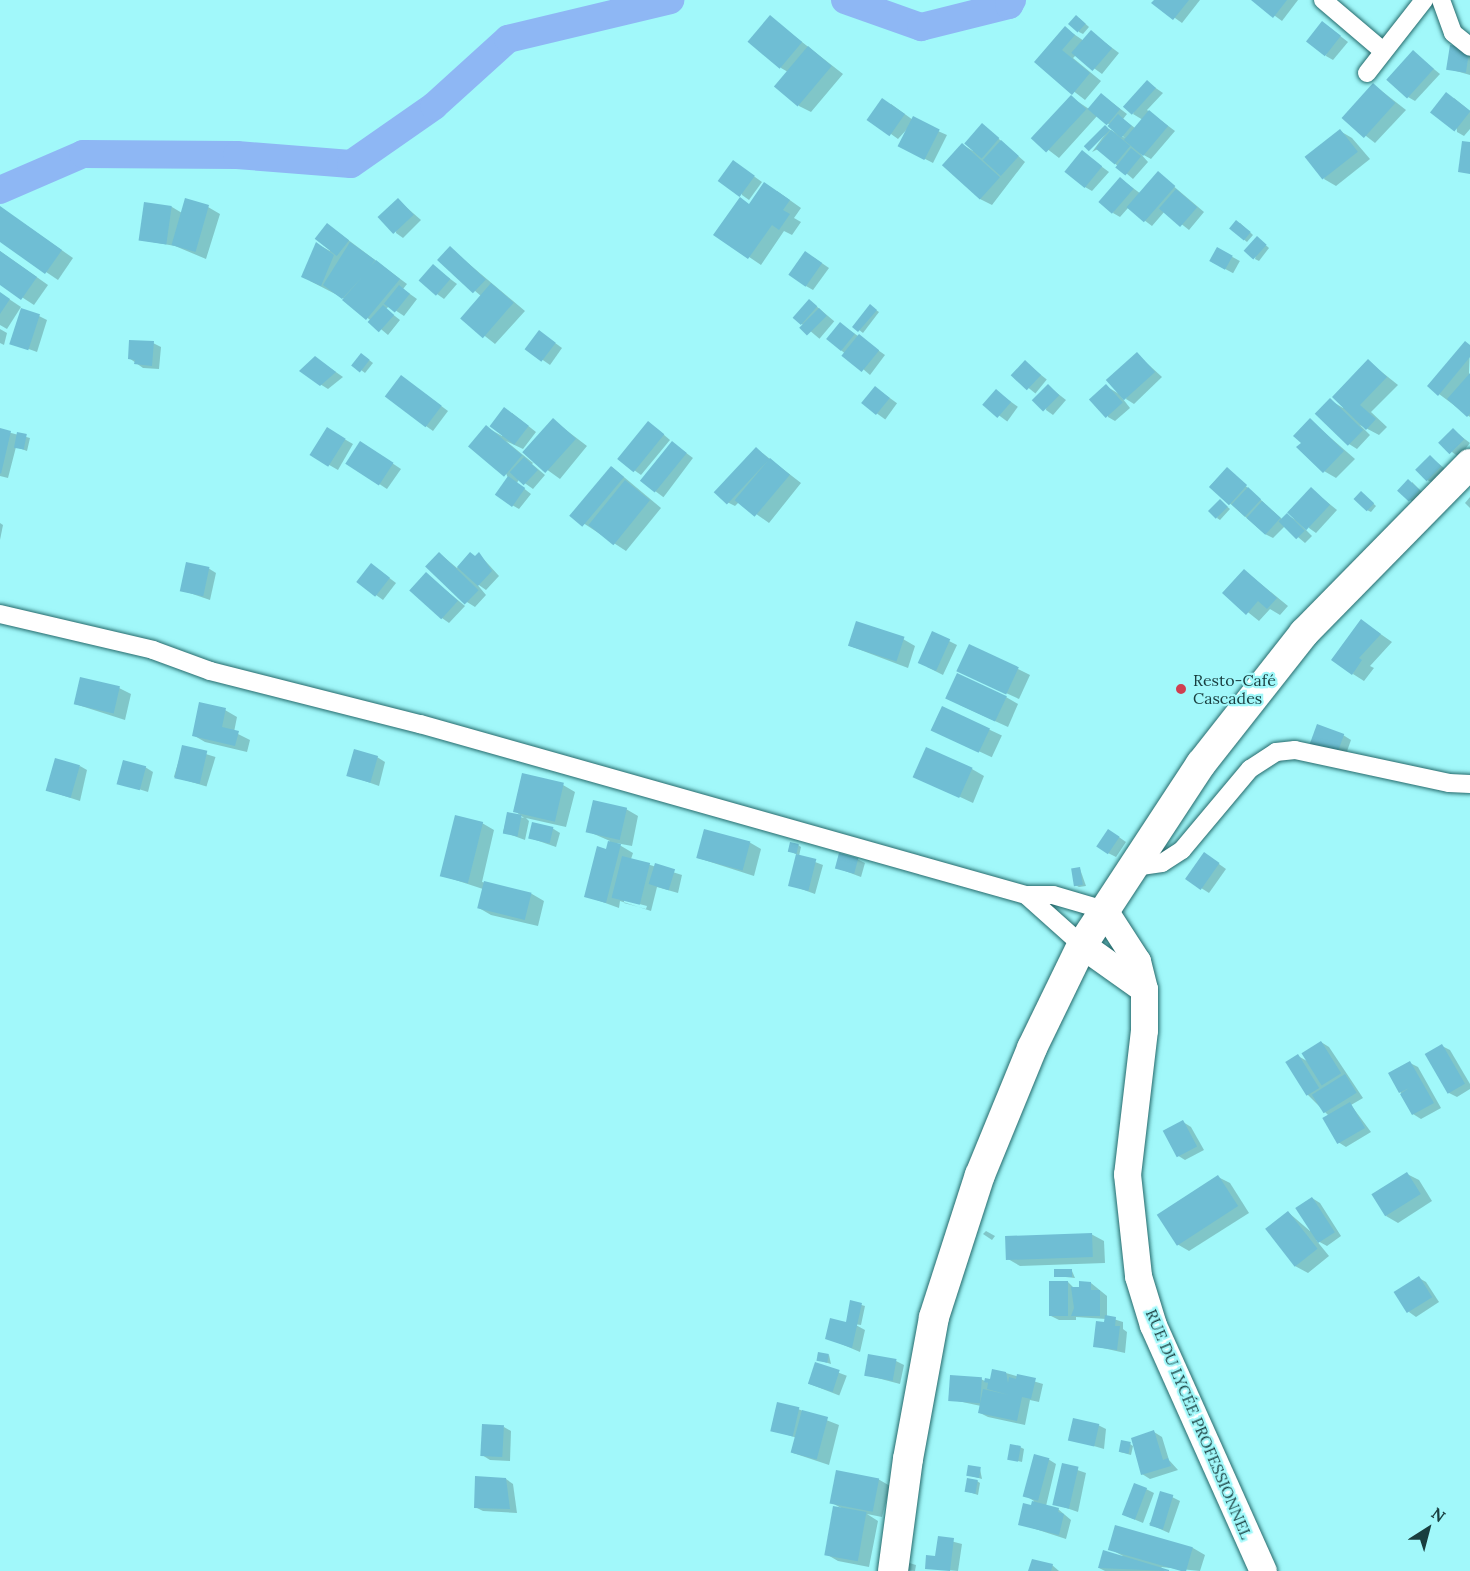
<!DOCTYPE html>
<meta charset="utf-8">
<style>
body{margin:0}
#map{position:relative;width:1470px;height:1571px;overflow:hidden;background:#a1f8fa;font-family:Lora,serif}
div>[style]{position:absolute}
[style*='--x']{left:calc(var(--x)*1px);top:calc(var(--y)*1px);width:calc(var(--w)*1px);rotate:calc(var(--a)*1deg)}
.shadow>*{inset:0;background:#0003;transform-origin:0 0}
.river>*{height:28px;margin:-14px;padding:0 14px;transform-origin:14px;border-radius:14px;background:#8eb7f4}
.building>*{inset:0;background:#6fbed4;transform-origin:0 0}
.roads{filter:drop-shadow(0 0 2px #25696b) drop-shadow(0 0 2px #25696b)}
.street>*{height:18px;margin:-9px;padding:0 9px;transform-origin:9px;border-radius:9px;background:#fff}
.secondary>*{height:27px;margin:-13.5px;padding:0 13.5px;transform-origin:13.5px;border-radius:13.5px;background:#fff}
.primary>*{height:30px;margin:-15px;padding:0 15px;transform-origin:15px;border-radius:15px;background:#fff}
.dots>*{width:16px;height:16px;translate:-50% -50%;box-sizing:border-box;border:3px solid #a1f8fa;border-radius:50%}
span{translate:-50% -50%;white-space:nowrap;text-align:center;line-height:1.15;-webkit-text-stroke:4.5px #a1f8fa;paint-order:stroke}
.poi-label{font-size:16px;color:#193e3f}
.left{translate:0 -50%;text-align:left}
.street-label{font-size:16px;color:#193e3f}
.north{position:absolute;left:1398px;top:1499px;width:60px;height:60px;-webkit-text-stroke:4px #a1f8fa;paint-order:stroke;rotate:36deg;font-size:16px;font-weight:700;line-height:24px;text-align:center;color:#193e3f}
.north::after{content:'';display:block;margin:auto;width:21px;height:27px;background:#193e3f;clip-path:polygon(50% 0,100% 100%,50% 72%,0 100%)}
</style>
<div id="map">
<div class="shadow">
<div style="clip-path:polygon(1156px 0,1200px 0,1182px 23px,1154px 3px)"></div>
<div style="clip-path:polygon(1253px 0,1298px 0,1282px 21px)"></div>
<div style="clip-path:polygon(770px 17px,843px 74px,811px 112px,799px 106px,788px 72px,781px 68px)"></div>
<div style="clip-path:polygon(1079px 18px,1089px 27px,1083px 34px,1079px 32px)"></div>
<div style="clip-path:polygon(1065px 28px,1084px 41px,1091px 32px,1119px 53px,1102px 74px,1076px 55px,1073px 58px,1101px 81px,1085px 100px,1036px 62px)"></div>
<div style="clip-path:polygon(1330px 28px,1348px 42px,1333px 60px,1326px 56px)"></div>
<div style="clip-path:polygon(1470px 50px,1470px 75px,1449px 69px)"></div>
<div style="clip-path:polygon(1413px 52px,1440px 74px,1415px 101px,1408px 97px)"></div>
<div style="clip-path:polygon(1147px 82px,1163px 93px,1147px 110px,1175px 131px,1151px 159px,1140px 153px,1148px 162px,1133px 179px,1098px 149px,1092px 152px,1109px 129px,1125px 138px,1098px 115px,1059px 158px,1033px 138px,1071px 97px,1089px 109px,1101px 94px,1127px 114px,1123px 119px,1135px 128px,1143px 120px,1133px 114px)"></div>
<div style="clip-path:polygon(1374px 85px,1406px 110px,1375px 143px,1343px 118px)"></div>
<div style="clip-path:polygon(1454px 98px,1470px 111px,1470px 129px,1464px 136px,1457px 132px)"></div>
<div style="clip-path:polygon(891px 104px,913px 120px,947px 135px,933px 163px,900px 146px,909px 127px,898px 139px,891px 134px)"></div>
<div style="clip-path:polygon(983px 125px,1025px 162px,992px 205px,980px 199px,963px 145px,973px 151px)"></div>
<div style="clip-path:polygon(1340px 131px,1352px 138px,1370px 159px,1336px 186px,1324px 179px)"></div>
<div style="clip-path:polygon(1082px 152px,1109px 172px,1092px 191px,1085px 187px)"></div>
<div style="clip-path:polygon(741px 167px,762px 182px,749px 200px,742px 195px)"></div>
<div style="clip-path:polygon(1158px 173px,1204px 212px,1189px 230px,1165px 211px,1152px 226px,1128px 208px,1120px 217px,1113px 213px,1121px 179px,1141px 194px)"></div>
<div style="clip-path:polygon(777px 191px,801px 208px,794px 218px,801px 222px,792px 235px,784px 231px,761px 265px,715px 234px,750px 205px)"></div>
<div style="clip-path:polygon(398px 200px,421px 220px,403px 238px,396px 233px)"></div>
<div style="clip-path:polygon(145px 204px,172px 207px,182px 213px,208px 207px,220px 214px,206px 259px,175px 246px,141px 240px)"></div>
<div style="clip-path:polygon(0 207px,73px 258px,58px 280px,0 241px)"></div>
<div style="clip-path:polygon(1240px 223px,1253px 235px,1247px 242px,1231px 229px)"></div>
<div style="clip-path:polygon(335px 230px,407px 284px,403px 289px,417px 299px,404px 316px,389px 306px,386px 309px,400px 320px,388px 335px,345px 299px,310px 281px,317px 244px,330px 251px)"></div>
<div style="clip-path:polygon(1260px 240px,1269px 248px,1259px 261px,1255px 259px)"></div>
<div style="clip-path:polygon(450px 248px,525px 311px,495px 344px,462px 318px,481px 296px,439px 260px)"></div>
<div style="left:1218px;top:249px;width:25px;height:14px;rotate:29deg"></div>
<div style="clip-path:polygon(0 251px,48px 285px,34px 305px,0 283px)"></div>
<div style="clip-path:polygon(813px 257px,829px 268px,813px 290px,806px 286px)"></div>
<div style="clip-path:polygon(433px 266px,457px 284px,444px 299px,437px 294px)"></div>
<div style="clip-path:polygon(0 293px,21px 307px,7px 329px,0 325px)"></div>
<div style="left:809px;top:300px;width:33px;height:23px;rotate:40deg"></div>
<div style="clip-path:polygon(873px 308px,879px 312px,863px 333px,854px 326px)"></div>
<div style="clip-path:polygon(39px 316px,47px 320px,37px 352px,12px 343px)"></div>
<div style="clip-path:polygon(841px 324px,885px 355px,870px 375px,828px 339px)"></div>
<div style="clip-path:polygon(0 329px,7px 333px,4px 345px,0 343px)"></div>
<div style="clip-path:polygon(547px 337px,562px 348px,550px 365px,527px 349px)"></div>
<div style="clip-path:polygon(153px 343px,161px 347px,159px 369px,143px 368px,129px 358px)"></div>
<div style="clip-path:polygon(1470px 346px,1469px 372px,1470px 417px,1439px 394px)"></div>
<div style="clip-path:polygon(1137px 354px,1162px 377px,1134px 404px,1126px 399px)"></div>
<div style="clip-path:polygon(364px 356px,373px 363px,365px 373px,353px 364px)"></div>
<div style="clip-path:polygon(1368px 361px,1398px 385px,1371px 412px,1387px 427px,1379px 435px,1360px 425px,1370px 435px,1357px 449px,1349px 444px,1330px 400px,1343px 408px)"></div>
<div style="left:1025px;top:362px;width:28px;height:18px;rotate:39deg"></div>
<div style="clip-path:polygon(323px 363px,343px 377px,328px 389px,320px 384px)"></div>
<div style="clip-path:polygon(409px 382px,448px 411px,433px 431px,426px 426px)"></div>
<div style="clip-path:polygon(1048px 386px,1066px 400px,1053px 415px,1046px 410px)"></div>
<div style="clip-path:polygon(1106px 386px,1119px 394px,1130px 408px,1115px 421px,1108px 417px)"></div>
<div style="left:876px;top:388px;width:26px;height:20px;rotate:36deg"></div>
<div style="left:996px;top:391px;width:27px;height:18px;rotate:36deg"></div>
<div style="clip-path:polygon(512px 413px,536px 432px,523px 449px,506px 441px,533px 463px,553px 420px,587px 446px,560px 479px,535px 461px,532px 464px,545px 475px,533px 489px,519px 479px,517px 483px,531px 494px,519px 509px,512px 505px,508px 478px,486px 427px,502px 436px)"></div>
<div style="clip-path:polygon(1310px 420px,1355px 459px,1336px 478px,1324px 471px,1303px 443px)"></div>
<div style="clip-path:polygon(656px 428px,670px 440px,641px 475px,634px 470px)"></div>
<div style="left:327px;top:429px;width:30px;height:30px;rotate:30deg"></div>
<div style="clip-path:polygon(0 430px,30px 438px,27px 451px,16px 447px,8px 478px,0 476px)"></div>
<div style="clip-path:polygon(1453px 430px,1470px 443px,1459px 457px,1452px 452px)"></div>
<div style="left:673px;top:443px;width:25px;height:49px;rotate:37deg"></div>
<div style="clip-path:polygon(368px 447px,401px 469px,387px 489px,347px 463px)"></div>
<div style="clip-path:polygon(757px 449px,801px 483px,769px 523px,739px 502px,735px 506px,727px 502px,716px 492px)"></div>
<div style="clip-path:polygon(1430px 457px,1448px 471px,1435px 484px,1427px 480px)"></div>
<div style="clip-path:polygon(612px 467px,661px 508px,626px 551px,571px 515px)"></div>
<div style="clip-path:polygon(1227px 469px,1283px 520px,1287px 515px,1296px 520px,1312px 536px,1305px 543px,1285px 526px,1273px 538px,1265px 534px,1210px 486px)"></div>
<div style="clip-path:polygon(1412px 482px,1422px 492px,1413px 502px,1410px 500px)"></div>
<div style="clip-path:polygon(1311px 489px,1337px 510px,1316px 533px,1309px 528px)"></div>
<div style="clip-path:polygon(1364px 495px,1376px 506px,1371px 512px,1367px 510px)"></div>
<div style="clip-path:polygon(1470px 497px,1470px 508px,1465px 503px)"></div>
<div style="clip-path:polygon(1223px 503px,1230px 509px,1220px 520px,1217px 518px)"></div>
<div style="clip-path:polygon(0 523px,3px 525px,0 540px)"></div>
<div style="clip-path:polygon(439px 553px,457px 568px,470px 554px,476px 557px,479px 554px,499px 576px,486px 590px,476px 583px,486px 595px,475px 607px,467px 602px)"></div>
<div style="clip-path:polygon(208px 568px,216px 573px,210px 600px,181px 590px)"></div>
<div style="clip-path:polygon(379px 570px,396px 583px,383px 600px,358px 582px)"></div>
<div style="clip-path:polygon(1245px 571px,1288px 606px,1280px 615px,1270px 609px,1259px 621px,1224px 593px)"></div>
<div style="clip-path:polygon(426px 574px,465px 606px,449px 623px,442px 618px)"></div>
<div style="clip-path:polygon(1362px 621px,1392px 642px,1370px 666px,1374px 668px,1364px 681px,1353px 674px)"></div>
<div style="clip-path:polygon(903px 639px,915px 646px,908px 668px,850px 646px)"></div>
<div style="clip-path:polygon(949px 641px,957px 645px,943px 675px,927px 667px)"></div>
<div style="clip-path:polygon(1018px 669px,1030px 675px,1019px 699px,971px 677px)"></div>
<div style="clip-path:polygon(119px 688px,131px 694px,125px 720px,75px 704px)"></div>
<div style="clip-path:polygon(1006px 697px,1018px 704px,1008px 727px,960px 705px)"></div>
<div style="left:943px;top:708px;width:65px;height:24px;rotate:25deg"></div>
<div style="clip-path:polygon(225px 710px,237px 717px,234px 732px,250px 740px,247px 752px,205px 742px,193px 735px)"></div>
<div style="clip-path:polygon(1343px 735px,1351px 740px,1345px 757px,1319px 748px)"></div>
<div style="left:183px;top:747px;width:34px;height:31px;rotate:17deg"></div>
<div style="clip-path:polygon(377px 757px,385px 762px,379px 786px,348px 775px)"></div>
<div style="clip-path:polygon(80px 766px,87px 770px,80px 801px,49px 791px)"></div>
<div style="clip-path:polygon(145px 767px,153px 772px,148px 792px,120px 783px)"></div>
<div style="clip-path:polygon(972px 769px,984px 776px,973px 803px,915px 776px)"></div>
<div style="clip-path:polygon(563px 785px,575px 792px,566px 827px,526px 818px,529px 821px,525px 840px,503px 832px,508px 814px,524px 818px,515px 811px)"></div>
<div style="clip-path:polygon(evenodd,626px 809px,638px 816px,632px 846px,616px 843px,633px 853px,631px 859px,682px 875px,678px 893px,657px 887px,651px 911px,620px 901px,619px 908px,586px 896px,610px 841px,587px 831px,626px 809px,624px 900px,647px 906px,646px 909px,624px 903px,624px 900px)"></div>
<div style="clip-path:polygon(482px 823px,494px 830px,482px 882px,532px 894px,544px 901px,538px 926px,491px 915px,479px 908px,483px 889px,443px 876px)"></div>
<div style="clip-path:polygon(552px 828px,560px 833px,556px 847px,530px 838px)"></div>
<div style="clip-path:polygon(1116px 835px,1126px 842px,1116px 857px,1108px 853px)"></div>
<div style="clip-path:polygon(749px 842px,761px 849px,754px 876px,698px 858px)"></div>
<div style="clip-path:polygon(798px 845px,801px 847px,799px 856px,823px 865px,815px 894px,790px 885px,798px 855px,789px 851px)"></div>
<div style="clip-path:polygon(857px 859px,865px 863px,861px 877px,837px 868px)"></div>
<div style="clip-path:polygon(1212px 859px,1226px 869px,1209px 893px,1187px 879px)"></div>
<div style="clip-path:polygon(1080px 869px,1086px 886px,1079px 887px,1075px 885px)"></div>
<div style="clip-path:polygon(1321px 1042px,1329px 1047px,1363px 1098px,1351px 1105px,1371px 1132px,1346px 1147px,1338px 1142px,1329px 1116px,1307px 1094px,1298px 1056px,1307px 1061px)"></div>
<div style="clip-path:polygon(1442px 1046px,1450px 1050px,1470px 1084px,1470px 1089px,1457px 1097px,1449px 1093px)"></div>
<div style="clip-path:polygon(1410px 1063px,1418px 1067px,1441px 1108px,1421px 1119px,1413px 1114px,1390px 1074px)"></div>
<div style="clip-path:polygon(1183px 1122px,1191px 1127px,1204px 1150px,1185px 1160px,1177px 1155px,1165px 1132px)"></div>
<div style="clip-path:polygon(1407px 1174px,1419px 1180px,1432px 1201px,1398px 1223px,1386px 1216px)"></div>
<div style="clip-path:polygon(1218px 1177px,1230px 1183px,1249px 1213px,1189px 1251px,1177px 1244px)"></div>
<div style="clip-path:polygon(1312px 1198px,1320px 1203px,1341px 1236px,1327px 1246px,1316px 1240px,1329px 1256px,1308px 1273px,1295px 1266px,1267px 1230px,1289px 1213px,1310px 1231px)"></div>
<div style="clip-path:polygon(986px 1231px,995px 1236px,992px 1240px,983px 1234px)"></div>
<div style="clip-path:polygon(1091px 1234px,1104px 1241px,1105px 1263px,1020px 1266px,1008px 1259px)"></div>
<div style="clip-path:polygon(1072px 1271px,1075px 1278px,1056px 1276px)"></div>
<div style="clip-path:polygon(1419px 1278px,1426px 1282px,1439px 1302px,1416px 1317px,1409px 1312px)"></div>
<div style="clip-path:polygon(1068px 1282px,1075px 1289px,1091px 1283px,1107px 1296px,1107px 1317px,1123px 1322px,1123px 1329px,1127px 1332px,1125px 1353px,1094px 1346px,1106px 1319px,1076px 1317px,1076px 1320px,1059px 1320px,1051px 1316px)"></div>
<div style="clip-path:polygon(851px 1302px,865px 1306px,861px 1325px,854px 1324px,865px 1330px,860px 1352px,827px 1338px,853px 1325px)"></div>
<div style="clip-path:polygon(829px 1355px,831px 1364px,818px 1360px)"></div>
<div style="clip-path:polygon(896px 1361px,904px 1365px,900px 1384px,866px 1375px)"></div>
<div style="left:816px;top:1364px;width:33px;height:21px;rotate:21deg"></div>
<div style="clip-path:polygon(1006px 1373px,1043px 1384px,1039px 1402px,1030px 1400px,1025px 1425px,988px 1417px,980px 1413px,981px 1406px,953px 1400px,981px 1379px,990px 1384px)"></div>
<div style="clip-path:polygon(798px 1409px,839px 1425px,829px 1465px,793px 1453px,797px 1438px,773px 1430px)"></div>
<div style="clip-path:polygon(1098px 1425px,1106px 1429px,1104px 1449px,1070px 1439px)"></div>
<div style="clip-path:polygon(504px 1427px,511px 1431px,510px 1461px,490px 1460px,482px 1455px)"></div>
<div style="clip-path:polygon(1154px 1432px,1162px 1437px,1169px 1460px,1178px 1470px,1150px 1479px,1142px 1474px)"></div>
<div style="clip-path:polygon(1130px 1444px,1133px 1446px,1131px 1455px,1120px 1452px)"></div>
<div style="clip-path:polygon(1020px 1447px,1024px 1449px,1022px 1462px,1010px 1459px)"></div>
<div style="clip-path:polygon(1048px 1459px,1056px 1464px,1046px 1506px,1058px 1509px,1071px 1520px,1066px 1539px,1020px 1524px,1034px 1501px,1026px 1496px)"></div>
<div style="clip-path:polygon(1063px 1465px,1086px 1473px,1078px 1512px,1055px 1504px)"></div>
<div style="clip-path:polygon(980px 1469px,982px 1479px,968px 1475px)"></div>
<div style="clip-path:polygon(506px 1479px,513px 1484px,517px 1513px,483px 1511px,475px 1507px)"></div>
<div style="clip-path:polygon(878px 1479px,890px 1486px,882px 1517px,867px 1514px,878px 1521px,869px 1567px,838px 1561px,826px 1554px,843px 1509px,832px 1503px)"></div>
<div style="clip-path:polygon(977px 1481px,980px 1483px,978px 1495px,966px 1491px)"></div>
<div style="clip-path:polygon(1146px 1489px,1154px 1493px,1143px 1523px,1124px 1515px)"></div>
<div style="clip-path:polygon(1172px 1497px,1180px 1501px,1169px 1533px,1149px 1524px)"></div>
<div style="clip-path:polygon(939px 1538px,962px 1544px,958px 1571px,927px 1568px,936px 1558px)"></div>
<div style="clip-path:polygon(1193px 1548px,1205px 1555px,1200px 1571px,1161px 1567px,1165px 1571px,1105px 1571px,1099px 1568px,1123px 1556px,1110px 1549px)"></div>
<div style="clip-path:polygon(903px 1561px,916px 1565px,915px 1571px,905px 1570px)"></div>
<div style="clip-path:polygon(1052px 1565px,1059px 1571px,1030px 1571px)"></div>
</div>
<div class="river">
<div style="--x:845;--y:0;--w:81;--a:19.6"></div>
<div style="--x:921;--y:27;--w:91;--a:-14"></div>
<div style="--x:1009;--y:5;--w:6;--a:-59"></div>
<div style="--x:0;--y:190;--w:90;--a:-23.4"></div>
<div style="--x:83;--y:154;--w:154;--a:0.4"></div>
<div style="--x:237;--y:155;--w:114;--a:4.5"></div>
<div style="--x:351;--y:164;--w:101;--a:-34.9"></div>
<div style="--x:434;--y:106;--w:100;--a:-42.2"></div>
<div style="--x:508;--y:39;--w:167;--a:-13.5"></div>
</div>
<div class="building">
<div style="clip-path:polygon(1154px 0,1189px 0,1173px 20px,1151px 3px)"></div>
<div style="clip-path:polygon(1251px 0,1287px 0,1273px 18px)"></div>
<div style="left:770px;top:15px;width:42px;height:35px;rotate:40deg"></div>
<div style="left:1076px;top:15px;width:13px;height:12px;rotate:42deg"></div>
<div style="left:1322px;top:21px;width:24px;height:26px;rotate:38deg"></div>
<div style="clip-path:polygon(1065px 26px,1075px 35px,1062px 50px,1090px 73px,1072px 95px,1034px 62px)"></div>
<div style="left:1091px;top:30px;width:28px;height:30px;rotate:41deg"></div>
<div style="left:1450px;top:45px;width:20px;height:25px;rotate:9deg"></div>
<div style="left:808px;top:46px;width:31px;height:53px;rotate:40deg"></div>
<div style="left:1413px;top:50px;width:28px;height:40px;rotate:42deg"></div>
<div style="left:1147px;top:80px;width:12px;height:36px;rotate:42deg"></div>
<div style="left:1373px;top:83px;width:30px;height:47px;rotate:42deg"></div>
<div style="left:1446px;top:92px;width:31px;height:26px;rotate:38deg"></div>
<div style="left:1101px;top:93px;width:25px;height:21px;rotate:40deg"></div>
<div style="left:1071px;top:95px;width:21px;height:59px;rotate:43deg"></div>
<div style="left:882px;top:98px;width:28px;height:27px;rotate:35deg"></div>
<div style="left:1149px;top:110px;width:25px;height:39px;rotate:40deg"></div>
<div style="left:1118px;top:114px;width:18px;height:16px;rotate:41deg"></div>
<div style="left:913px;top:116px;width:30px;height:34px;rotate:27deg"></div>
<div style="left:982px;top:123px;width:23px;height:27px;rotate:41deg"></div>
<div style="left:1105px;top:125px;width:7px;height:30px;rotate:45deg"></div>
<div style="left:1340px;top:129px;width:29px;height:45px;rotate:52deg"></div>
<div style="left:1111px;top:130px;width:25px;height:24px;rotate:40deg"></div>
<div style="left:1001px;top:140px;width:24px;height:27px;rotate:42deg"></div>
<div style="clip-path:polygon(1462px 141px,1470px 142px,1470px 174px,1458px 172px)"></div>
<div style="left:962px;top:143px;width:51px;height:30px;rotate:42deg"></div>
<div style="left:1131px;top:148px;width:13px;height:25px;rotate:39deg"></div>
<div style="left:1082px;top:150px;width:26px;height:28px;rotate:39deg"></div>
<div style="left:733px;top:160px;width:27px;height:26px;rotate:36deg"></div>
<div style="left:1158px;top:171px;width:23px;height:48px;rotate:41deg"></div>
<div style="left:1120px;top:177px;width:18px;height:33px;rotate:41deg"></div>
<div style="clip-path:polygon(764px 182px,790px 200px,783px 210px,790px 214px,779px 230px,772px 225px,748px 259px,713px 235px,740px 197px,749px 204px)"></div>
<div style="left:1176px;top:189px;width:28px;height:26px;rotate:41deg"></div>
<div style="left:185px;top:198px;width:25px;height:49px;rotate:16deg"></div>
<div style="left:398px;top:198px;width:23px;height:28px;rotate:47deg"></div>
<div style="left:144px;top:202px;width:28px;height:39px;rotate:8deg"></div>
<div style="clip-path:polygon(0 206px,62px 250px,45px 274px,0 242px)"></div>
<div style="left:1236px;top:220px;width:19px;height:11px;rotate:39deg"></div>
<div style="left:327px;top:223px;width:28px;height:20px;rotate:38deg"></div>
<div style="left:1257px;top:236px;width:13px;height:20px;rotate:42deg"></div>
<div style="clip-path:polygon(316px 242px,334px 255px,321px 286px,301px 277px)"></div>
<div style="clip-path:polygon(350px 242px,375px 260px,370px 267px,376px 260px,400px 279px,366px 320px,342px 300px,363px 276px,342px 299px,323px 285px)"></div>
<div style="left:450px;top:246px;width:49px;height:19px;rotate:43deg"></div>
<div style="left:1217px;top:247px;width:18px;height:16px;rotate:29deg"></div>
<div style="clip-path:polygon(0 251px,37px 277px,21px 300px,0 285px)"></div>
<div style="left:805px;top:251px;width:21px;height:29px;rotate:35deg"></div>
<div style="left:433px;top:264px;width:23px;height:22px;rotate:41deg"></div>
<div style="left:491px;top:283px;width:30px;height:47px;rotate:41deg"></div>
<div style="left:399px;top:285px;width:14px;height:24px;rotate:39deg"></div>
<div style="clip-path:polygon(0 292px,10px 299px,0 314px)"></div>
<div style="left:809px;top:299px;width:11px;height:25px;rotate:41deg"></div>
<div style="clip-path:polygon(870px 304px,877px 310px,858px 332px,852px 327px)"></div>
<div style="left:383px;top:305px;width:15px;height:23px;rotate:42deg"></div>
<div style="left:21px;top:308px;width:20px;height:38px;rotate:18deg"></div>
<div style="left:819px;top:308px;width:11px;height:28px;rotate:45deg"></div>
<div style="left:840px;top:322px;width:19px;height:22px;rotate:39deg"></div>
<div style="left:539px;top:330px;width:21px;height:24px;rotate:37deg"></div>
<div style="left:859px;top:334px;width:26px;height:28px;rotate:39deg"></div>
<div style="clip-path:polygon(129px 340px,154px 341px,152px 366px,134px 364px,135px 360px,128px 359px)"></div>
<div style="clip-path:polygon(1465px 341px,1470px 345px,1470px 357px,1438px 396px,1427px 386px)"></div>
<div style="left:1137px;top:352px;width:27px;height:42px;rotate:48deg"></div>
<div style="left:361px;top:353px;width:11px;height:16px;rotate:38deg"></div>
<div style="clip-path:polygon(315px 356px,336px 372px,320px 386px,299px 371px)"></div>
<div style="clip-path:polygon(1368px 359px,1387px 377px,1360px 405px,1376px 419px,1366px 430px,1332px 397px)"></div>
<div style="left:1025px;top:360px;width:22px;height:21px;rotate:43deg"></div>
<div style="clip-path:polygon(1470px 373px,1470px 414px,1467px 417px,1447px 399px)"></div>
<div style="left:401px;top:375px;width:51px;height:27px;rotate:37deg"></div>
<div style="left:1048px;top:384px;width:16px;height:23px;rotate:45deg"></div>
<div style="left:1106px;top:384px;width:25px;height:23px;rotate:48deg"></div>
<div style="left:875px;top:386px;width:19px;height:22px;rotate:39deg"></div>
<div style="left:996px;top:389px;width:20px;height:21px;rotate:41deg"></div>
<div style="left:1330px;top:398px;width:46px;height:22px;rotate:44deg"></div>
<div style="left:504px;top:407px;width:31px;height:24px;rotate:37deg"></div>
<div style="left:553px;top:418px;width:31px;height:46px;rotate:42deg"></div>
<div style="clip-path:polygon(1310px 418px,1344px 451px,1323px 473px,1296px 447px,1301px 443px,1293px 436px)"></div>
<div style="left:648px;top:421px;width:21px;height:49px;rotate:39deg"></div>
<div style="left:486px;top:425px;width:47px;height:28px;rotate:40deg"></div>
<div style="left:327px;top:427px;width:22px;height:33px;rotate:32deg"></div>
<div style="clip-path:polygon(0 428px,11px 431px,1px 474px,0 473px)"></div>
<div style="left:1453px;top:428px;width:16px;height:21px;rotate:45deg"></div>
<div style="left:17px;top:432px;width:10px;height:16px;rotate:11deg"></div>
<div style="left:360px;top:441px;width:40px;height:27px;rotate:33deg"></div>
<div style="left:672px;top:441px;width:19px;height:51px;rotate:39deg"></div>
<div style="left:756px;top:447px;width:18px;height:62px;rotate:43deg"></div>
<div style="left:1430px;top:455px;width:16px;height:21px;rotate:45deg"></div>
<div style="left:524px;top:457px;width:19px;height:21px;rotate:43deg"></div>
<div style="left:770px;top:458px;width:26px;height:55px;rotate:40deg"></div>
<div style="left:611px;top:466px;width:17px;height:65px;rotate:40deg"></div>
<div style="left:1227px;top:467px;width:27px;height:27px;rotate:42deg"></div>
<div style="left:508px;top:476px;width:21px;height:23px;rotate:35deg"></div>
<div style="left:1408px;top:479px;width:16px;height:16px;rotate:43deg"></div>
<div style="left:625px;top:480px;width:32px;height:58px;rotate:39deg"></div>
<div style="left:1248px;top:487px;width:18px;height:24px;rotate:43deg"></div>
<div style="left:1311px;top:487px;width:26px;height:35px;rotate:43deg"></div>
<div style="left:1361px;top:491px;width:18px;height:11px;rotate:43deg"></div>
<div style="left:1220px;top:499px;width:11px;height:17px;rotate:45deg"></div>
<div style="left:1262px;top:501px;width:25px;height:23px;rotate:42deg"></div>
<div style="left:1287px;top:513px;width:25px;height:12px;rotate:45deg"></div>
<div style="left:439px;top:552px;width:55px;height:20px;rotate:44deg"></div>
<div style="clip-path:polygon(470px 552px,475px 556px,479px 552px,492px 571px,478px 586px,457px 567px)"></div>
<div style="left:186px;top:562px;width:24px;height:30px;rotate:12deg"></div>
<div style="left:371px;top:563px;width:24px;height:24px;rotate:38deg"></div>
<div style="clip-path:polygon(1244px 569px,1277px 598px,1267px 609px,1258px 601px,1246px 615px,1222px 593px)"></div>
<div style="left:426px;top:572px;width:43px;height:25px;rotate:42deg"></div>
<div style="clip-path:polygon(1361px 619px,1381px 634px,1359px 658px,1362px 660px,1352px 675px,1331px 660px)"></div>
<div style="left:856px;top:621px;width:51px;height:26px;rotate:18deg"></div>
<div style="left:932px;top:631px;width:20px;height:35px;rotate:24deg"></div>
<div style="left:969px;top:644px;width:55px;height:30px;rotate:25deg"></div>
<div style="left:957px;top:673px;width:55px;height:28px;rotate:25deg"></div>
<div style="left:80px;top:677px;width:41px;height:28px;rotate:13deg"></div>
<div style="clip-path:polygon(199px 702px,226px 708px,222px 727px,239px 731px,235px 746px,192px 736px)"></div>
<div style="left:942px;top:706px;width:53px;height:27px;rotate:25deg"></div>
<div style="left:1317px;top:724px;width:29px;height:21px;rotate:20deg"></div>
<div style="left:182px;top:745px;width:26px;height:34px;rotate:13deg"></div>
<div style="left:926px;top:747px;width:51px;height:33px;rotate:24deg"></div>
<div style="left:354px;top:749px;width:25px;height:28px;rotate:16deg"></div>
<div style="left:55px;top:758px;width:26px;height:34px;rotate:16deg"></div>
<div style="left:123px;top:760px;width:24px;height:25px;rotate:15deg"></div>
<div style="left:522px;top:773px;width:43px;height:40px;rotate:13deg"></div>
<div style="left:593px;top:800px;width:35px;height:33px;rotate:13deg"></div>
<div style="left:507px;top:812px;width:15px;height:22px;rotate:11deg"></div>
<div style="left:455px;top:815px;width:29px;height:63px;rotate:14deg"></div>
<div style="left:532px;top:822px;width:22px;height:17px;rotate:13deg"></div>
<div style="left:704px;top:829px;width:48px;height:30px;rotate:15deg"></div>
<div style="left:1108px;top:829px;width:14px;height:21px;rotate:34deg"></div>
<div style="clip-path:polygon(608px 841px,621px 844px,606px 903px,584px 897px,597px 846px,606px 849px)"></div>
<div style="left:790px;top:842px;width:9px;height:10px;rotate:13deg"></div>
<div style="left:1204px;top:852px;width:19px;height:33px;rotate:35deg"></div>
<div style="left:839px;top:853px;width:20px;height:16px;rotate:15deg"></div>
<div style="left:796px;top:854px;width:21px;height:33px;rotate:14deg"></div>
<div style="left:622px;top:856px;width:29px;height:43px;rotate:14deg"></div>
<div style="left:655px;top:863px;width:21px;height:22px;rotate:17deg"></div>
<div style="left:1080px;top:867px;width:18px;height:9px;rotate:81deg"></div>
<div style="left:484px;top:881px;width:49px;height:28px;rotate:14deg"></div>
<div style="left:1321px;top:1041px;width:38px;height:23px;rotate:58deg"></div>
<div style="left:1442px;top:1044px;width:46px;height:20px;rotate:60deg"></div>
<div style="left:1298px;top:1054px;width:40px;height:15px;rotate:58deg"></div>
<div style="clip-path:polygon(1410px 1061px,1434px 1103px,1412px 1115px,1400px 1094px,1409px 1088px,1399px 1093px,1388px 1073px)"></div>
<div style="left:1345px;top:1074px;width:22px;height:39px;rotate:58deg"></div>
<div style="left:1350px;top:1102px;width:30px;height:32px;rotate:60deg"></div>
<div style="left:1183px;top:1120px;width:30px;height:23px;rotate:62deg"></div>
<div style="left:1407px;top:1172px;width:26px;height:42px;rotate:58deg"></div>
<div style="left:1218px;top:1175px;width:37px;height:73px;rotate:57deg"></div>
<div style="left:1312px;top:1197px;width:42px;height:20px;rotate:57deg"></div>
<div style="left:1288px;top:1211px;width:48px;height:29px;rotate:52deg"></div>
<div style="left:1092px;top:1233px;width:24px;height:87px;rotate:88deg"></div>
<div style="left:1054px;top:1269px;width:18px;height:8px"></div>
<div style="left:1419px;top:1276px;width:25px;height:30px;rotate:58deg"></div>
<div style="left:1049px;top:1281px;width:19px;height:35px"></div>
<div style="clip-path:polygon(1079px 1281px,1091px 1282px,1091px 1290px,1100px 1290px,1100px 1316px,1071px 1316px,1074px 1308px,1071px 1287px,1079px 1287px)"></div>
<div style="clip-path:polygon(850px 1300px,862px 1303px,852px 1348px,825px 1339px,830px 1318px,846px 1322px)"></div>
<div style="clip-path:polygon(1105px 1315px,1116px 1317px,1115px 1326px,1120px 1326px,1117px 1350px,1093px 1347px,1096px 1321px,1104px 1322px)"></div>
<div style="left:818px;top:1352px;width:11px;height:9px;rotate:10deg"></div>
<div style="left:868px;top:1354px;width:29px;height:22px;rotate:10deg"></div>
<div style="left:815px;top:1362px;width:26px;height:23px;rotate:18deg"></div>
<div style="clip-path:polygon(992px 1369px,1006px 1372px,1008px 1383px,1009px 1377px,1016px 1379px,1017px 1374px,1036px 1378px,1031px 1399px,1022px 1397px,1017px 1421px,978px 1413px,983px 1389px,1009px 1395px,987px 1389px,988px 1383px,984px 1382px,985px 1378px,990px 1379px)"></div>
<div style="left:950px;top:1375px;width:32px;height:26px;rotate:4deg"></div>
<div style="left:777px;top:1402px;width:23px;height:30px;rotate:13deg"></div>
<div style="left:802px;top:1410px;width:27px;height:44px;rotate:15deg"></div>
<div style="left:1073px;top:1418px;width:27px;height:23px;rotate:13deg"></div>
<div style="left:482px;top:1424px;width:22px;height:32px;rotate:3deg"></div>
<div style="clip-path:polygon(1154px 1430px,1163px 1460px,1168px 1458px,1171px 1466px,1141px 1475px,1131px 1438px)"></div>
<div style="left:1121px;top:1440px;width:10px;height:12px;rotate:11deg"></div>
<div style="left:1010px;top:1444px;width:11px;height:16px;rotate:10deg"></div>
<div style="left:1034px;top:1454px;width:16px;height:44px;rotate:15deg"></div>
<div style="left:1062px;top:1463px;width:17px;height:43px;rotate:13deg"></div>
<div style="left:968px;top:1465px;width:13px;height:11px;rotate:9deg"></div>
<div style="left:836px;top:1470px;width:44px;height:34px;rotate:11deg"></div>
<div style="clip-path:polygon(475px 1476px,506px 1478px,510px 1509px,474px 1508px)"></div>
<div style="left:967px;top:1478px;width:11px;height:14px;rotate:10deg"></div>
<div style="left:1134px;top:1483px;width:14px;height:34px;rotate:21deg"></div>
<div style="left:1160px;top:1491px;width:14px;height:36px;rotate:17deg"></div>
<div style="clip-path:polygon(1032px 1501px,1059px 1508px,1058px 1512px,1064px 1514px,1059px 1535px,1018px 1525px,1023px 1503px,1031px 1505px)"></div>
<div style="left:833px;top:1506px;width:34px;height:50px;rotate:10deg"></div>
<div style="left:1115px;top:1525px;width:81px;height:26px;rotate:16deg"></div>
<div style="clip-path:polygon(938px 1536px,954px 1538px,950px 1571px,925px 1569px,926px 1555px,935px 1556px)"></div>
<div style="clip-path:polygon(1103px 1550px,1169px 1570px,1169px 1571px,1098px 1568px)"></div>
<div style="clip-path:polygon(1032px 1559px,1053px 1564px,1051px 1571px,1028px 1571px)"></div>
</div>
<div class="roads">
<div class="street">
<div style="--x:1323;--y:0;--w:79;--a:40.4"></div>
<div style="--x:1441;--y:0;--w:35;--a:70"></div>
<div style="--x:1453;--y:33;--w:22;--a:39"></div>
<div style="--x:1367;--y:73;--w:93;--a:-52"></div>
<div style="--x:0;--y:614;--w:157;--a:13.2"></div>
<div style="--x:153;--y:650;--w:61;--a:20.2"></div>
<div style="--x:210;--y:671;--w:217;--a:14.2"></div>
<div style="--x:420;--y:724;--w:630;--a:15.76"></div>
<div style="--x:1026;--y:895;--w:27;--a:0"></div>
<div style="--x:1053;--y:895;--w:53;--a:16.4"></div>
<div style="--x:1134;--y:867;--w:28;--a:-8"></div>
<div style="--x:1162;--y:863;--w:24;--a:-33"></div>
<div style="--x:1182;--y:850;--w:106;--a:-50"></div>
<div style="--x:1250;--y:769;--w:31;--a:-33"></div>
<div style="--x:1276;--y:752;--w:19;--a:-6"></div>
<div style="--x:1295;--y:750;--w:157;--a:12.1"></div>
<div style="--x:1449;--y:783;--w:21;--a:3"></div>
<div style="--x:1026;--y:895;--w:75;--a:41.8"></div>
</div>
<div class="secondary">
<div style="--x:1104;--y:910;--w:61;--a:57.1"></div>
<div style="--x:1137;--y:961;--w:29;--a:76"></div>
<div style="--x:1144;--y:989;--w:41;--a:90"></div>
<div style="--x:1144;--y:1030;--w:145;--a:96.7"></div>
<div style="--x:1127;--y:1174;--w:103;--a:83.8"></div>
<div style="--x:1138;--y:1276;--w:51;--a:73"></div>
<div style="--x:1153;--y:1325;--w:269;--a:65.9"></div>
<div style="--x:1082;--y:945;--w:76;--a:35.4"></div>
</div>
<div class="primary">
<div style="--x:893;--y:1571;--w:113;--a:-82.4"></div>
<div style="--x:908;--y:1459;--w:144;--a:-79.6"></div>
<div style="--x:934;--y:1317;--w:149;--a:-72.1"></div>
<div style="--x:980;--y:1175;--w:137;--a:-67.7"></div>
<div style="--x:1032;--y:1048;--w:114;--a:-64.1"></div>
<div style="--x:1082;--y:945;--w:217;--a:-56.7"></div>
<div style="--x:1201;--y:764;--w:167;--a:-51.8"></div>
<div style="--x:1304;--y:633;--w:237;--a:-45.5"></div>
</div>
</div>
<div class="dots">
<div style="left:1181px;top:689px;background:#cf3f51"></div>
</div>
<div class="poi-label">
<span class="left" style="left:1193px;top:689px">Resto-Café<br>Cascades</span>
</div>
<div class="street-label">
<span style="left:1199px;top:1424px;rotate:67deg">RUE DU LYCÉE PROFESSIONNEL</span>
</div>
<div class="north">N</div>
</div>
